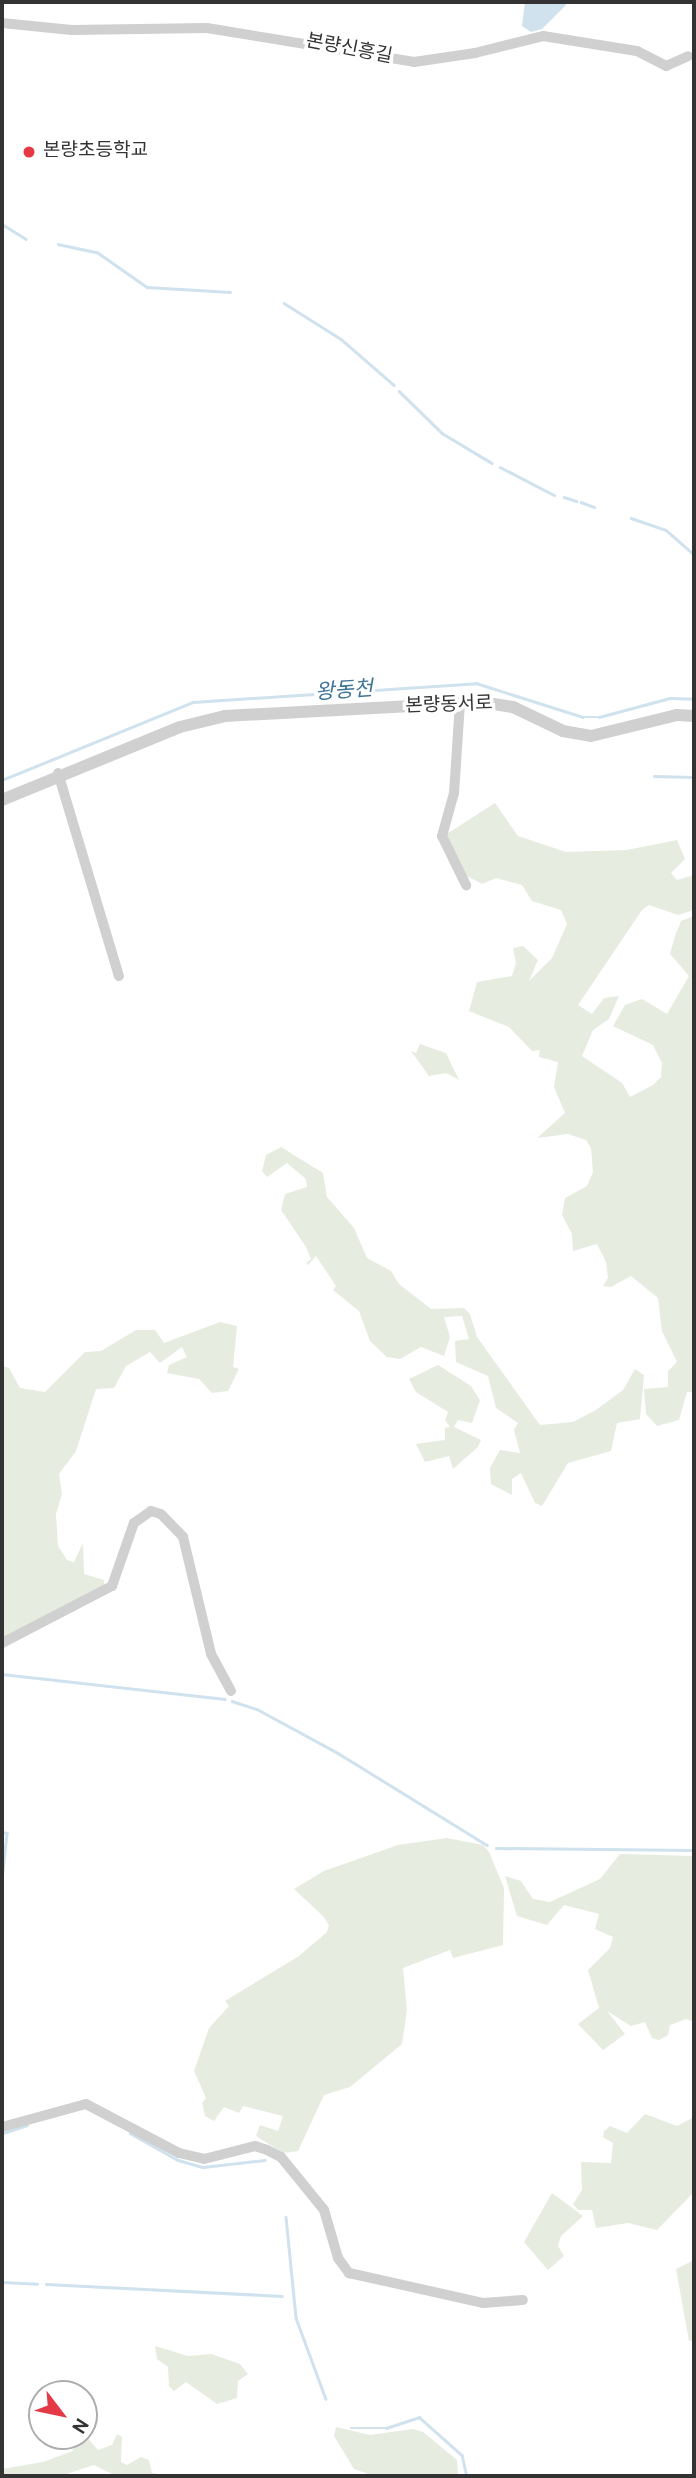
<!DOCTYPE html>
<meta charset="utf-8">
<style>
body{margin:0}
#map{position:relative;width:696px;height:2478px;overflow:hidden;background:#fff;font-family:Overpass,"Noto Sans KR",sans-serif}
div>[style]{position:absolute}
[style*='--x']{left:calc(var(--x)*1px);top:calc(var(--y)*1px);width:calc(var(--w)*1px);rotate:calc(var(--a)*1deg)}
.green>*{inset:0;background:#e6ecdf}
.water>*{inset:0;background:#cfe2ee}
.stream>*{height:2.5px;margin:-1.25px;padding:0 1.25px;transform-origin:1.25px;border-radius:1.25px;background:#cfe2ee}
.minor>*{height:10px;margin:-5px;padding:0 5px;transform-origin:5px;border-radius:5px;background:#d0d0d0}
.tertiary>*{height:12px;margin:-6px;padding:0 6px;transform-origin:6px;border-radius:6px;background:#d0d0d0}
.dots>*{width:19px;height:19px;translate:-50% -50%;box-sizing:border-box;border:4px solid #fff;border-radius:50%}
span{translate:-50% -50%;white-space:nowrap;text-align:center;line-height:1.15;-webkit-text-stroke:7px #fff;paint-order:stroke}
.street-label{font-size:19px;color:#333}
.poi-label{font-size:19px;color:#333}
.left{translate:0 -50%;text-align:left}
.water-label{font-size:21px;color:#3f7597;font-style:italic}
.frame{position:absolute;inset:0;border:4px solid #333;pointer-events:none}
.north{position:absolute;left:28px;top:2380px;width:70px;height:70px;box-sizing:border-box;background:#fff;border:2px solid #adadad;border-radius:50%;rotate:122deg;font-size:19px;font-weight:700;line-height:28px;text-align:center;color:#333}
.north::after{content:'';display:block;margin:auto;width:24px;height:32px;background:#e63946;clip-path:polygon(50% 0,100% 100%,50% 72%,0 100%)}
</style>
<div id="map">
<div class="green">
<div style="clip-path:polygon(495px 803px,518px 836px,566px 852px,627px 850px,677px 840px,685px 859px,671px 873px,677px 880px,694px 875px,694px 910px,678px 915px,649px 905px,642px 910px,578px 1005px,592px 1014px,604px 998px,619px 996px,609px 1019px,593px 1030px,582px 1056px,622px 1083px,630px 1097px,653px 1085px,661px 1077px,662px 1063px,653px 1045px,613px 1026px,625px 1005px,642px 999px,667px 1014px,689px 976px,670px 954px,675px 936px,681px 921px,694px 916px,694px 1392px,687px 1392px,679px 1420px,657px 1426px,646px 1414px,644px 1389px,668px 1387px,668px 1371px,677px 1362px,662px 1331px,658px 1298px,631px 1276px,611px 1287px,603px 1286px,608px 1278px,606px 1262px,597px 1244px,573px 1251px,572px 1234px,562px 1215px,565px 1198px,587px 1186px,593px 1172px,591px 1148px,586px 1140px,568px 1134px,537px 1138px,565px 1113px,554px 1087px,558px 1062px,539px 1057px,540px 1050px,532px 1051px,509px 1027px,469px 1011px,477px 982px,512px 976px,516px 963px,513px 948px,523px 946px,538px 960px,529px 981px,552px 958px,567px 924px,561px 910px,532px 901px,522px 885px,496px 878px,482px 884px,465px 875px,445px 835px)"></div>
<div style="clip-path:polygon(420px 1044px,446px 1053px,459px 1080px,446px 1073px,429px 1076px,411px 1051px,416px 1053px)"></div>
<div style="clip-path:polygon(281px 1147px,323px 1173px,327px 1197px,354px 1228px,367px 1258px,391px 1271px,399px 1284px,431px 1309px,464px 1308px,470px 1314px,477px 1337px,540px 1425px,573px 1422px,596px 1410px,623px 1390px,635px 1369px,644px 1375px,640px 1419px,617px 1423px,611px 1451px,568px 1463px,542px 1506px,535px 1503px,521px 1473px,512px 1479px,512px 1495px,491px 1484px,490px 1468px,500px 1450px,520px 1453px,514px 1430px,518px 1423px,496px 1408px,488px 1376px,456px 1362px,455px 1341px,469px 1339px,462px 1316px,444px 1317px,450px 1337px,444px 1356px,421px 1347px,400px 1359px,387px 1357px,370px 1341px,359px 1311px,333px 1290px,336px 1286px,316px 1256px,308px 1265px,306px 1263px,311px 1259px,306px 1247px,281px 1210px,285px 1194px,307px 1187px,306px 1179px,287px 1163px,267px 1177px,262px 1171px,266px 1155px)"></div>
<div style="clip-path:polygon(220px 1322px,237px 1326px,233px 1367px,239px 1369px,228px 1391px,212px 1393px,199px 1379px,167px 1373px,169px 1365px,187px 1357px,182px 1347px,160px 1363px,150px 1352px,126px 1366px,114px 1388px,96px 1389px,76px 1451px,59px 1474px,62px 1494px,56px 1514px,58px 1546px,67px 1560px,74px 1562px,83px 1543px,84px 1574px,104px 1580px,104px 1585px,2px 1638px,2px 1366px,9px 1368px,20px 1388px,45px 1392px,85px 1352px,101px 1351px,136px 1330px,155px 1330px,164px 1343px)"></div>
<div style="clip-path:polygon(438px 1365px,471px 1386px,480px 1400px,472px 1423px,458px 1420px,454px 1427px,481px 1440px,478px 1447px,453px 1469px,449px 1456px,425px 1462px,416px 1444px,445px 1440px,445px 1428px,450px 1427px,445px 1420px,448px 1412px,416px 1392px,409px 1379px)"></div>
<div style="clip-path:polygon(447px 1838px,483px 1845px,489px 1852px,504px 1888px,503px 1945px,453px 1958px,450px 1950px,403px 1968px,407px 2010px,402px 2044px,350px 2087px,324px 2095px,298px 2151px,283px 2153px,256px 2136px,260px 2125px,278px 2131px,283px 2116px,243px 2106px,239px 2113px,224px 2107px,214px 2121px,205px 2116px,202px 2103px,206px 2098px,194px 2071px,209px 2028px,229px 2006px,225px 2001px,299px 1956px,327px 1932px,329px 1925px,323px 1916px,294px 1889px,324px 1871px,398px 1845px)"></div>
<div style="clip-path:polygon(620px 1854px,694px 1856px,694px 2022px,686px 2019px,670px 2025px,668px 2035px,659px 2040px,652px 2038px,645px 2022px,631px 2026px,607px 2011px,625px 2034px,603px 2050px,578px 2024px,599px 2008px,588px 1970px,610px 1948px,613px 1937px,595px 1929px,599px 1914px,564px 1905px,547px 1925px,517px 1916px,505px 1876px,521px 1881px,533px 1899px,550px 1902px,600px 1879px)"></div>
<div style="clip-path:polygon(645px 2114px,677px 2126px,694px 2117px,694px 2192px,657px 2230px,628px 2223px,596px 2228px,592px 2210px,578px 2210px,573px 2204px,582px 2190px,581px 2162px,611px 2163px,613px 2143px,603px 2137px,604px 2131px,610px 2126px,627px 2133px)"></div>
<div style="clip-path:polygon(552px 2193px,583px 2216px,561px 2236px,558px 2246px,564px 2256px,548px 2270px,524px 2242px)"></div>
<div style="clip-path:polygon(694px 2260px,694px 2340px,689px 2341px,676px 2269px)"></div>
<div style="clip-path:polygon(155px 2346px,188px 2356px,211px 2354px,240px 2364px,248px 2374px,238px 2381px,237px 2398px,217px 2404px,186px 2382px,174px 2391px,169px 2386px,168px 2367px,157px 2359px)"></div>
<div style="clip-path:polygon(336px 2427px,370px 2435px,413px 2429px,423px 2432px,457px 2460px,458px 2476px,374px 2476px,354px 2469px,334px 2436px)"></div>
<div style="clip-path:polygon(84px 2434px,98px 2450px,112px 2445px,117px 2434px,122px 2437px,121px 2462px,127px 2465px,141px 2457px,149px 2460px,152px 2473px,172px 2476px,116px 2476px,94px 2465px,60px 2476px,2px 2476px,2px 2469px,43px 2462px,73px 2451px,72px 2442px)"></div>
</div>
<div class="water">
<div style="clip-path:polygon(525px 2px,564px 2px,566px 5px,542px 29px,531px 32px,522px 26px)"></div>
</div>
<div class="stream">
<div style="--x:2;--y:224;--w:28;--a:32"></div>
<div style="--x:58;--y:244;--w:40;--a:12"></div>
<div style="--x:97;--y:252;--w:61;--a:35"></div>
<div style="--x:147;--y:287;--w:83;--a:3.4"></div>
<div style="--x:284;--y:303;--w:67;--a:32.3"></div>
<div style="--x:341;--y:339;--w:70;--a:41"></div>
<div style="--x:399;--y:391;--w:60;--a:44.3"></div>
<div style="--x:442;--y:433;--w:58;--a:31"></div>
<div style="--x:500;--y:467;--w:61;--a:27.4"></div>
<div style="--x:564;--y:497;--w:13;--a:18"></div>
<div style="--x:581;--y:502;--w:14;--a:21"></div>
<div style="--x:631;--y:518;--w:37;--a:19"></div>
<div style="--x:666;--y:530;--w:37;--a:41"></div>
<div style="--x:654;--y:776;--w:40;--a:1.4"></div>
<div style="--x:2;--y:780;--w:206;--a:-22.2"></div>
<div style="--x:193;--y:702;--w:284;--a:-3.8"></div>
<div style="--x:476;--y:683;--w:112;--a:17.6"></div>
<div style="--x:583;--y:717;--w:16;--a:0"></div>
<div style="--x:599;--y:717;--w:73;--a:-15"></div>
<div style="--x:670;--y:698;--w:24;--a:2"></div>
<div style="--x:2;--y:1674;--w:224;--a:6.4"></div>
<div style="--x:232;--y:1701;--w:26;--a:18"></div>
<div style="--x:257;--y:1709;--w:92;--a:28.5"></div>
<div style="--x:338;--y:1753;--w:175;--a:31.7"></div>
<div style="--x:2;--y:1832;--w:5;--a:11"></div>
<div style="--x:7;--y:1833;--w:47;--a:96.1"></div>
<div style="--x:496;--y:1848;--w:198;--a:0.6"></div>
<div style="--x:3;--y:2133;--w:25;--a:-18"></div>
<div style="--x:130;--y:2133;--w:55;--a:29.4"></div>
<div style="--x:178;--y:2160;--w:26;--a:16"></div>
<div style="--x:203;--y:2167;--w:62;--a:-6.4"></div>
<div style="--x:286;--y:2217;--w:101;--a:84.3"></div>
<div style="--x:296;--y:2318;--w:86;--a:69.7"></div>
<div style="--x:2;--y:2282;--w:35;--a:3"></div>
<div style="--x:46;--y:2284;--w:236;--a:2.9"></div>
<div style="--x:351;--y:2428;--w:35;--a:0"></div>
<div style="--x:386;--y:2428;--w:35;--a:-18"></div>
<div style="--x:419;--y:2417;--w:57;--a:41.5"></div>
<div style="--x:462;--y:2455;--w:22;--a:77"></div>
</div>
<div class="minor">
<div style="--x:2;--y:23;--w:70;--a:5.7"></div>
<div style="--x:72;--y:30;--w:135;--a:-0.8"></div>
<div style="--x:207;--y:28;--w:210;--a:9.3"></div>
<div style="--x:414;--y:62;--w:62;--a:-8.4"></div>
<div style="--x:475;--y:53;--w:70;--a:-14"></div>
<div style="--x:543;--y:36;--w:95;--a:9.1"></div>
<div style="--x:637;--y:51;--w:33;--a:27"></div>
<div style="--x:666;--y:66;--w:24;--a:-24"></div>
<div style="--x:460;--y:703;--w:90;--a:93.8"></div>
<div style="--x:454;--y:793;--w:45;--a:105.6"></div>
<div style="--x:442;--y:836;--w:55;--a:63.9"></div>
<div style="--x:58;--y:773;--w:212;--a:73.3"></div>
<div style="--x:2;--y:1643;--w:124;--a:-27.4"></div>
<div style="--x:112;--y:1586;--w:67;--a:-70.8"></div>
<div style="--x:134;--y:1523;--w:21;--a:-35"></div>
<div style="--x:151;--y:1511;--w:10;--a:17"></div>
<div style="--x:161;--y:1514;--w:32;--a:46"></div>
<div style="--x:183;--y:1537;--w:120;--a:76.5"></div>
<div style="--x:211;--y:1654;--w:42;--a:61.6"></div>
<div style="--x:2;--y:2127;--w:87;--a:-15.3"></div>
<div style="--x:86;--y:2104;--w:105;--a:27.8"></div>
<div style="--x:179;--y:2153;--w:26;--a:13"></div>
<div style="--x:204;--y:2159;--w:53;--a:-14.3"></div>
<div style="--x:255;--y:2146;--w:13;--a:18"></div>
<div style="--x:267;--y:2150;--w:16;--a:27"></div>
<div style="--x:281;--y:2157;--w:68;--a:50.9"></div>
<div style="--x:324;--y:2210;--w:50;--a:73.7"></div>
<div style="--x:338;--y:2258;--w:19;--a:54"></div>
<div style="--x:349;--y:2273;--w:137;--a:12.6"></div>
<div style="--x:483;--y:2303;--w:40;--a:-4.3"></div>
</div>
<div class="tertiary">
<div style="--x:2;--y:800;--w:192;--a:-22.3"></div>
<div style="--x:180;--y:727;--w:46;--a:-13.7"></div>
<div style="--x:225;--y:716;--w:256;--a:-3.1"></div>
<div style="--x:481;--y:702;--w:32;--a:9"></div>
<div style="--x:513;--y:707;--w:55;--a:25.6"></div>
<div style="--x:563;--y:731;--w:28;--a:10"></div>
<div style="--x:591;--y:736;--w:89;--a:-13.7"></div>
<div style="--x:677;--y:715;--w:17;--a:3"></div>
</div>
<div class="dots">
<div style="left:29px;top:152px;background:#e63946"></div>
</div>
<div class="street-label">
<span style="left:349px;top:50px;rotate:11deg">본량신흥길</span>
<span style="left:449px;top:706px;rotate:-2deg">본량동서로</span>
</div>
<div class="poi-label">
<span class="left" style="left:43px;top:152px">본량초등학교</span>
</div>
<div class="water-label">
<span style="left:344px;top:692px;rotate:-4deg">왕동천</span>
</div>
<div class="frame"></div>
<div class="north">N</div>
</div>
